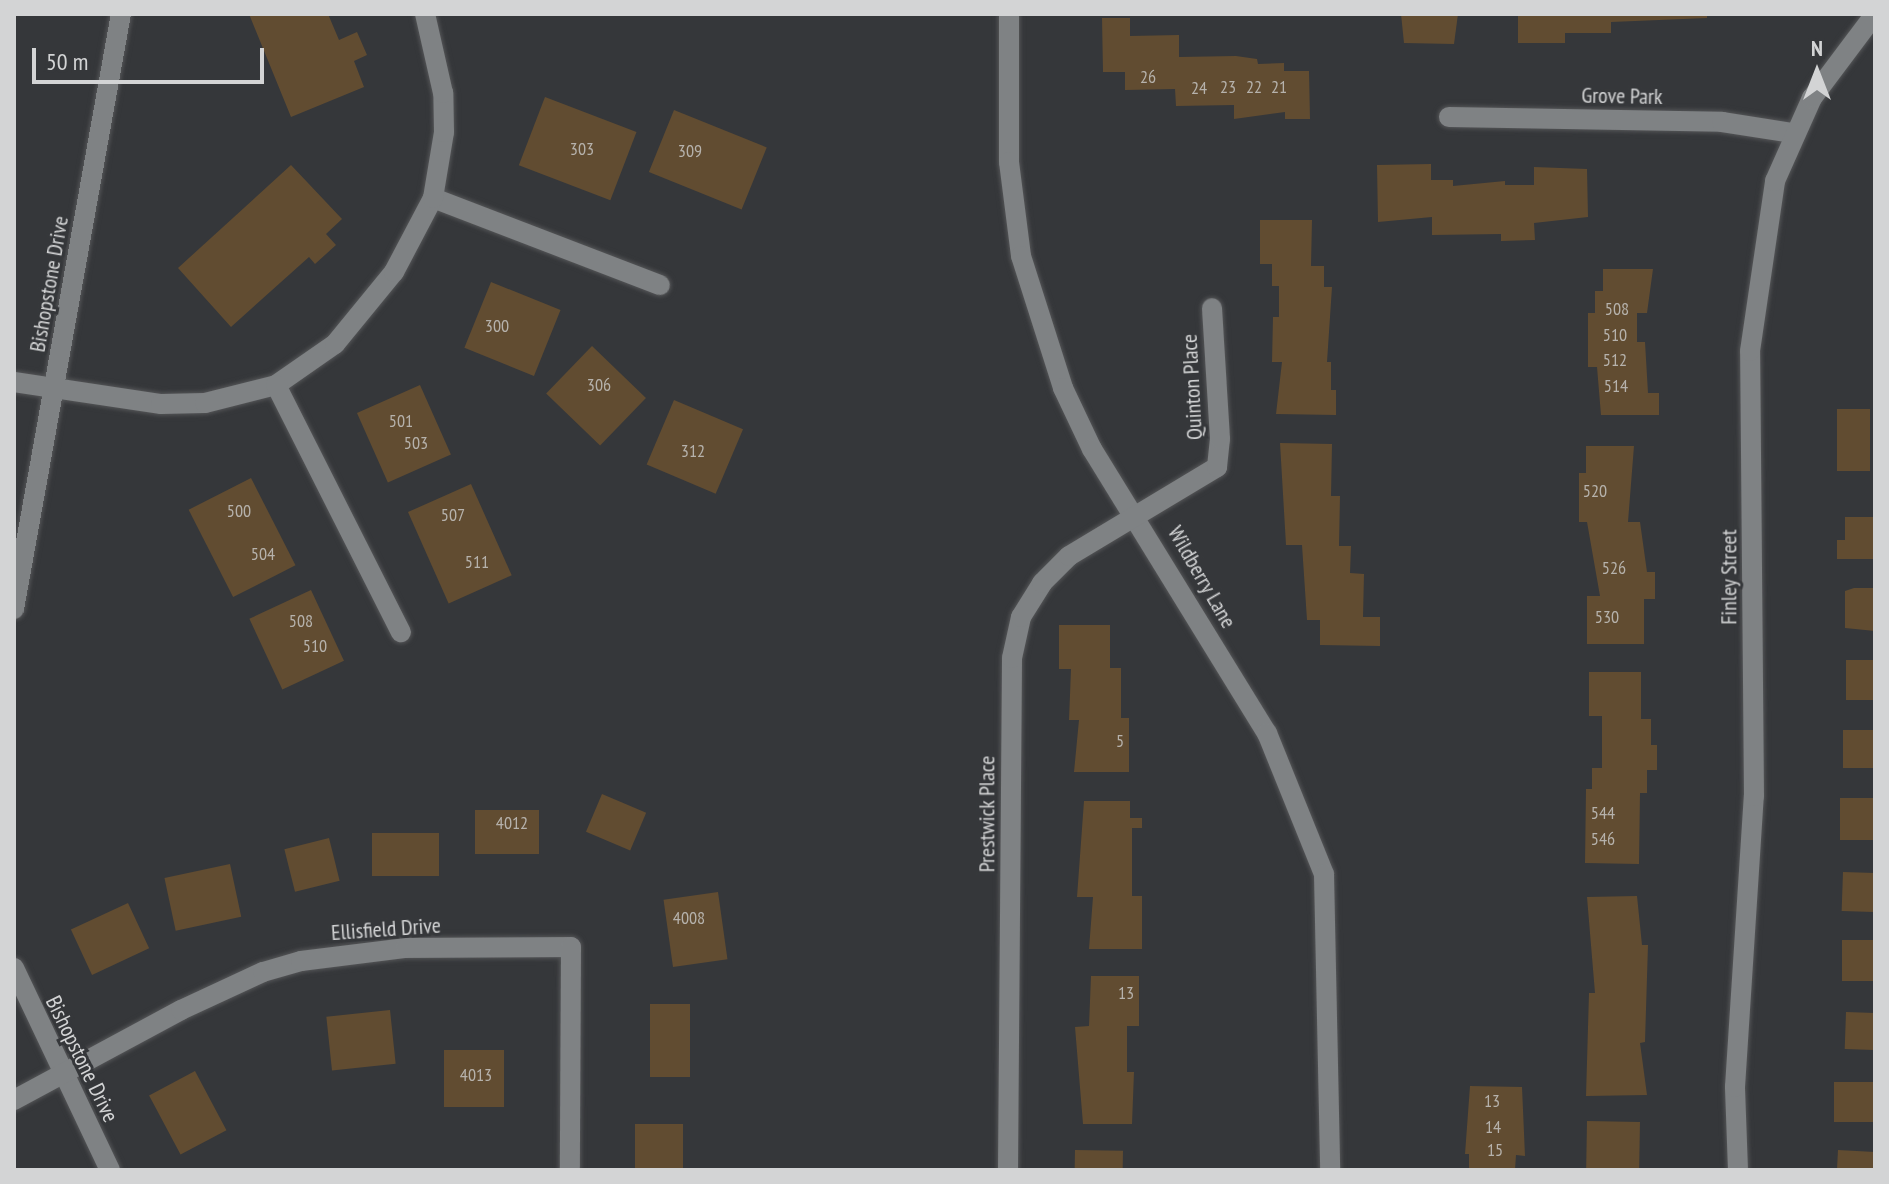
<!DOCTYPE html>
<style>
body{margin:0}
#map{position:relative;width:1889px;height:1184px;overflow:hidden;background:#35373a;font-family:"PT Sans Narrow",sans-serif}
div>[style]{position:absolute}
[style*='--x']{left:calc(var(--x)*1px);top:calc(var(--y)*1px);width:calc(var(--w)*1px);rotate:calc(var(--a)*1deg)}
.building>*{inset:0;background:#614c31;transform-origin:0 0}
.roads{filter:drop-shadow(0 0 2px #545557) drop-shadow(0 0 2px #545557)}
.minor>*{height:20px;margin:-10px;padding:0 10px;transform-origin:10px;border-radius:10px;background:#7f8284}
span{translate:-50% -50%;white-space:nowrap;text-align:center;line-height:1.15;-webkit-text-stroke:6px #35373a;paint-order:stroke}
.number-label{font-size:18px;color:#b6b2ac}
.number-label span{-webkit-text-stroke-width:0}
.street-label{font-size:22px;color:#d3d4d5}
.frame{position:absolute;inset:0;border:16px solid #d3d4d5;pointer-events:none}
.north{position:absolute;left:1777px;top:32px;width:80px;height:80px;-webkit-text-stroke:6px #35373a;paint-order:stroke;rotate:0deg;font-size:22px;font-weight:700;line-height:32px;text-align:center;color:#d3d4d5}
.north::after{content:'';display:block;margin:auto;width:28px;height:36px;background:#d3d4d5;clip-path:polygon(50% 0,100% 100%,50% 72%,0 100%)}
.scale{position:absolute;left:32px;top:48px;width:232px;height:36px;box-sizing:border-box;border:4px solid #d3d4d5;border-top:0;padding-left:10px;font-size:24px;line-height:28px;white-space:nowrap;color:#d3d4d5;-webkit-text-stroke:6px #35373a;paint-order:stroke}
</style>
<div id="map">
<div class="building">
<div style="clip-path:polygon(249px 14px,328px 14px,339px 40px,357px 32px,367px 55px,354px 61px,364px 87px,291px 117px)"></div>
<div style="clip-path:polygon(1401px 14px,1458px 14px,1454px 44px,1404px 43px)"></div>
<div style="clip-path:polygon(1518px 14px,1707px 14px,1707px 18px,1611px 22px,1611px 33px,1565px 33px,1565px 43px,1518px 43px)"></div>
<div style="clip-path:polygon(1102px 18px,1130px 18px,1130px 36px,1179px 35px,1179px 57px,1236px 56px,1257px 59px,1258px 64px,1284px 63px,1284px 71px,1309px 71px,1310px 119px,1285px 119px,1285px 112px,1234px 119px,1234px 105px,1176px 106px,1175px 89px,1125px 90px,1125px 72px,1103px 72px)"></div>
<div style="left:545px;top:97px;width:98px;height:73px;rotate:21deg"></div>
<div style="left:674px;top:110px;width:100px;height:67px;rotate:22deg"></div>
<div style="clip-path:polygon(1431px 164px,1431px 180px,1453px 180px,1453px 186px,1505px 181px,1505px 185px,1534px 185px,1534px 167px,1587px 169px,1588px 217px,1534px 223px,1535px 240px,1501px 241px,1501px 234px,1432px 235px,1432px 217px,1378px 222px,1377px 165px)"></div>
<div style="clip-path:polygon(291px 165px,342px 219px,326px 234px,336px 245px,315px 264px,309px 257px,231px 327px,178px 268px)"></div>
<div style="clip-path:polygon(1260px 220px,1312px 220px,1311px 266px,1324px 266px,1324px 287px,1332px 287px,1327px 362px,1331px 362px,1331px 390px,1336px 390px,1336px 415px,1276px 414px,1282px 362px,1272px 362px,1273px 317px,1279px 317px,1279px 286px,1272px 286px,1272px 264px,1260px 264px)"></div>
<div style="clip-path:polygon(1603px 269px,1653px 269px,1647px 313px,1637px 313px,1637px 342px,1645px 342px,1648px 393px,1659px 393px,1659px 415px,1601px 415px,1597px 367px,1588px 367px,1588px 313px,1595px 313px,1595px 291px,1603px 291px)"></div>
<div style="left:491px;top:282px;width:75px;height:71px;rotate:22deg"></div>
<div style="left:592px;top:346px;width:75px;height:66px;rotate:44deg"></div>
<div style="left:420px;top:385px;width:76px;height:69px;rotate:66deg"></div>
<div style="left:674px;top:400px;width:75px;height:70px;rotate:23deg"></div>
<div style="left:1837px;top:409px;width:33px;height:62px"></div>
<div style="clip-path:polygon(1280px 443px,1332px 444px,1331px 496px,1340px 496px,1339px 546px,1351px 546px,1350px 573px,1364px 574px,1363px 617px,1380px 617px,1380px 646px,1320px 645px,1320px 620px,1307px 620px,1302px 545px,1286px 545px)"></div>
<div style="clip-path:polygon(1586px 446px,1634px 446px,1628px 522px,1640px 522px,1647px 572px,1655px 572px,1655px 599px,1644px 599px,1644px 644px,1587px 644px,1587px 596px,1600px 596px,1587px 522px,1579px 522px,1579px 473px,1586px 473px)"></div>
<div style="left:251px;top:478px;width:98px;height:70px;rotate:63deg"></div>
<div style="left:471px;top:484px;width:100px;height:69px;rotate:66deg"></div>
<div style="clip-path:polygon(1845px 517px,1875px 517px,1875px 559px,1837px 559px,1837px 540px,1845px 540px)"></div>
<div style="clip-path:polygon(1854px 588px,1875px 588px,1875px 631px,1845px 628px,1845px 591px)"></div>
<div style="left:311px;top:590px;width:78px;height:68px;rotate:65deg"></div>
<div style="clip-path:polygon(1059px 625px,1110px 625px,1110px 668px,1121px 668px,1121px 718px,1129px 718px,1129px 772px,1074px 772px,1079px 720px,1069px 720px,1071px 669px,1059px 669px)"></div>
<div style="left:1846px;top:660px;width:29px;height:40px"></div>
<div style="clip-path:polygon(1589px 672px,1641px 672px,1641px 719px,1651px 719px,1651px 745px,1657px 745px,1657px 770px,1647px 770px,1647px 793px,1640px 793px,1639px 864px,1585px 863px,1586px 789px,1592px 789px,1592px 768px,1602px 768px,1602px 716px,1589px 716px)"></div>
<div style="left:1875px;top:730px;width:38px;height:32px;rotate:90deg"></div>
<div style="left:602px;top:794px;width:48px;height:41px;rotate:23deg"></div>
<div style="left:1840px;top:798px;width:35px;height:42px"></div>
<div style="clip-path:polygon(1084px 801px,1130px 801px,1130px 818px,1142px 818px,1142px 828px,1132px 828px,1132px 896px,1142px 896px,1142px 949px,1089px 949px,1093px 897px,1077px 897px)"></div>
<div style="left:475px;top:810px;width:64px;height:44px"></div>
<div style="left:372px;top:833px;width:67px;height:43px"></div>
<div style="left:329px;top:838px;width:44px;height:46px;rotate:76deg"></div>
<div style="left:230px;top:864px;width:54px;height:67px;rotate:78deg"></div>
<div style="left:1843px;top:872px;width:32px;height:39px;rotate:2deg"></div>
<div style="left:718px;top:892px;width:68px;height:55px;rotate:82deg"></div>
<div style="clip-path:polygon(1637px 896px,1642px 945px,1648px 945px,1645px 1042px,1640px 1043px,1647px 1095px,1586px 1096px,1589px 993px,1595px 993px,1587px 897px)"></div>
<div style="left:128px;top:903px;width:50px;height:63px;rotate:65deg"></div>
<div style="left:1875px;top:940px;width:41px;height:33px;rotate:90deg"></div>
<div style="clip-path:polygon(1091px 976px,1139px 976px,1139px 1026px,1127px 1026px,1127px 1072px,1134px 1072px,1132px 1124px,1083px 1124px,1075px 1027px,1089px 1026px)"></div>
<div style="left:650px;top:1004px;width:40px;height:73px"></div>
<div style="left:390px;top:1010px;width:54px;height:64px;rotate:84deg"></div>
<div style="left:1846px;top:1012px;width:29px;height:37px;rotate:2deg"></div>
<div style="left:444px;top:1050px;width:60px;height:57px"></div>
<div style="left:195px;top:1071px;width:67px;height:52px;rotate:62deg"></div>
<div style="left:1834px;top:1082px;width:41px;height:40px"></div>
<div style="clip-path:polygon(1470px 1086px,1522px 1087px,1525px 1156px,1516px 1155px,1515px 1170px,1469px 1170px,1469px 1154px,1465px 1154px)"></div>
<div style="left:1587px;top:1121px;width:53px;height:49px;rotate:1deg"></div>
<div style="left:635px;top:1124px;width:48px;height:46px"></div>
<div style="left:1075px;top:1150px;width:48px;height:20px;rotate:1deg"></div>
<div style="left:1838px;top:1150px;width:37px;height:20px;rotate:3deg"></div>
</div>
<div class="roads">
<div class="minor">
<div style="--x:1009;--y:14;--w:148;--a:90"></div>
<div style="--x:1009;--y:162;--w:95;--a:82.7"></div>
<div style="--x:1021;--y:256;--w:139;--a:72.3"></div>
<div style="--x:1063;--y:388;--w:68;--a:64.6"></div>
<div style="--x:1092;--y:449;--w:334;--a:58.4"></div>
<div style="--x:1267;--y:733;--w:152;--a:68"></div>
<div style="--x:1324;--y:874;--w:296;--a:88.8"></div>
<div style="--x:1449;--y:117;--w:273;--a:1"></div>
<div style="--x:1722;--y:122;--w:72;--a:8.8"></div>
<div style="--x:433;--y:198;--w:243;--a:21"></div>
<div style="--x:14;--y:382;--w:149;--a:8.5"></div>
<div style="--x:161;--y:404;--w:44;--a:-1.3"></div>
<div style="--x:205;--y:403;--w:73;--a:-14.2"></div>
<div style="--x:276;--y:385;--w:72;--a:-34.8"></div>
<div style="--x:335;--y:344;--w:93;--a:-50.7"></div>
<div style="--x:394;--y:272;--w:84;--a:-62.2"></div>
<div style="--x:433;--y:198;--w:67;--a:-80.5"></div>
<div style="--x:444;--y:132;--w:39;--a:-91"></div>
<div style="--x:443;--y:93;--w:81;--a:-102.8"></div>
<div style="--x:276;--y:385;--w:277;--a:63.2"></div>
<div style="--x:14;--y:609;--w:605;--a:-79.81"></div>
<div style="--x:14;--y:968;--w:224;--a:64.6"></div>
<div style="--x:14;--y:1100;--w:190;--a:-28.3"></div>
<div style="--x:181;--y:1010;--w:90;--a:-24.9"></div>
<div style="--x:263;--y:972;--w:40;--a:-16"></div>
<div style="--x:301;--y:961;--w:106;--a:-7.1"></div>
<div style="--x:406;--y:948;--w:165;--a:-0.3"></div>
<div style="--x:571;--y:947;--w:223;--a:90.3"></div>
<div style="--x:1008;--y:1170;--w:512;--a:-89.55"></div>
<div style="--x:1012;--y:658;--w:42;--a:-77.6"></div>
<div style="--x:1021;--y:617;--w:40;--a:-58"></div>
<div style="--x:1042;--y:583;--w:38;--a:-45"></div>
<div style="--x:1069;--y:556;--w:173;--a:-31"></div>
<div style="--x:1217;--y:467;--w:28;--a:-84"></div>
<div style="--x:1220;--y:439;--w:131;--a:-93.5"></div>
<div style="--x:1738;--y:1170;--w:83;--a:-92.1"></div>
<div style="--x:1735;--y:1087;--w:292;--a:-86.3"></div>
<div style="--x:1754;--y:796;--w:445;--a:-90.5"></div>
<div style="--x:1750;--y:351;--w:172;--a:-81.6"></div>
<div style="--x:1775;--y:181;--w:91;--a:-66"></div>
<div style="--x:1812;--y:98;--w:105;--a:-53.1"></div>
</div>
</div>
<div class="number-label">
<span style="left:1148px;top:77px">26</span>
<span style="left:1228px;top:87px">23</span>
<span style="left:1254px;top:87px">22</span>
<span style="left:1279px;top:87px">21</span>
<span style="left:1199px;top:88px">24</span>
<span style="left:582px;top:149px">303</span>
<span style="left:690px;top:151px">309</span>
<span style="left:1617px;top:309px">508</span>
<span style="left:497px;top:326px">300</span>
<span style="left:1615px;top:335px">510</span>
<span style="left:1615px;top:360px">512</span>
<span style="left:599px;top:385px">306</span>
<span style="left:1616px;top:386px">514</span>
<span style="left:401px;top:421px">501</span>
<span style="left:416px;top:443px">503</span>
<span style="left:693px;top:451px">312</span>
<span style="left:1595px;top:491px">520</span>
<span style="left:239px;top:511px">500</span>
<span style="left:453px;top:515px">507</span>
<span style="left:263px;top:554px">504</span>
<span style="left:477px;top:562px">511</span>
<span style="left:1614px;top:568px">526</span>
<span style="left:1607px;top:617px">530</span>
<span style="left:301px;top:621px">508</span>
<span style="left:315px;top:646px">510</span>
<span style="left:1120px;top:741px">5</span>
<span style="left:1603px;top:813px">544</span>
<span style="left:512px;top:823px">4012</span>
<span style="left:1603px;top:839px">546</span>
<span style="left:689px;top:918px">4008</span>
<span style="left:1126px;top:993px">13</span>
<span style="left:476px;top:1075px">4013</span>
<span style="left:1492px;top:1101px">13</span>
<span style="left:1493px;top:1127px">14</span>
<span style="left:1495px;top:1150px">15</span>
</div>
<div class="street-label">
<span style="left:1622px;top:96px;rotate:1deg">Grove Park</span>
<span style="left:49px;top:284px;rotate:-80deg">Bishopstone Drive</span>
<span style="left:1192px;top:387px;rotate:-93deg">Quinton Place</span>
<span style="left:1202px;top:577px;rotate:60deg">Wildberry Lane</span>
<span style="left:1729px;top:577px;rotate:-90deg">Finley Street</span>
<span style="left:987px;top:814px;rotate:-90deg">Prestwick Place</span>
<span style="left:386px;top:929px;rotate:-4deg">Ellisfield Drive</span>
<span style="left:82px;top:1059px;rotate:64deg">Bishopstone Drive</span>
</div>
<div class="frame"></div>
<div class="north">N</div>
<div class="scale">50 m</div>
</div>
